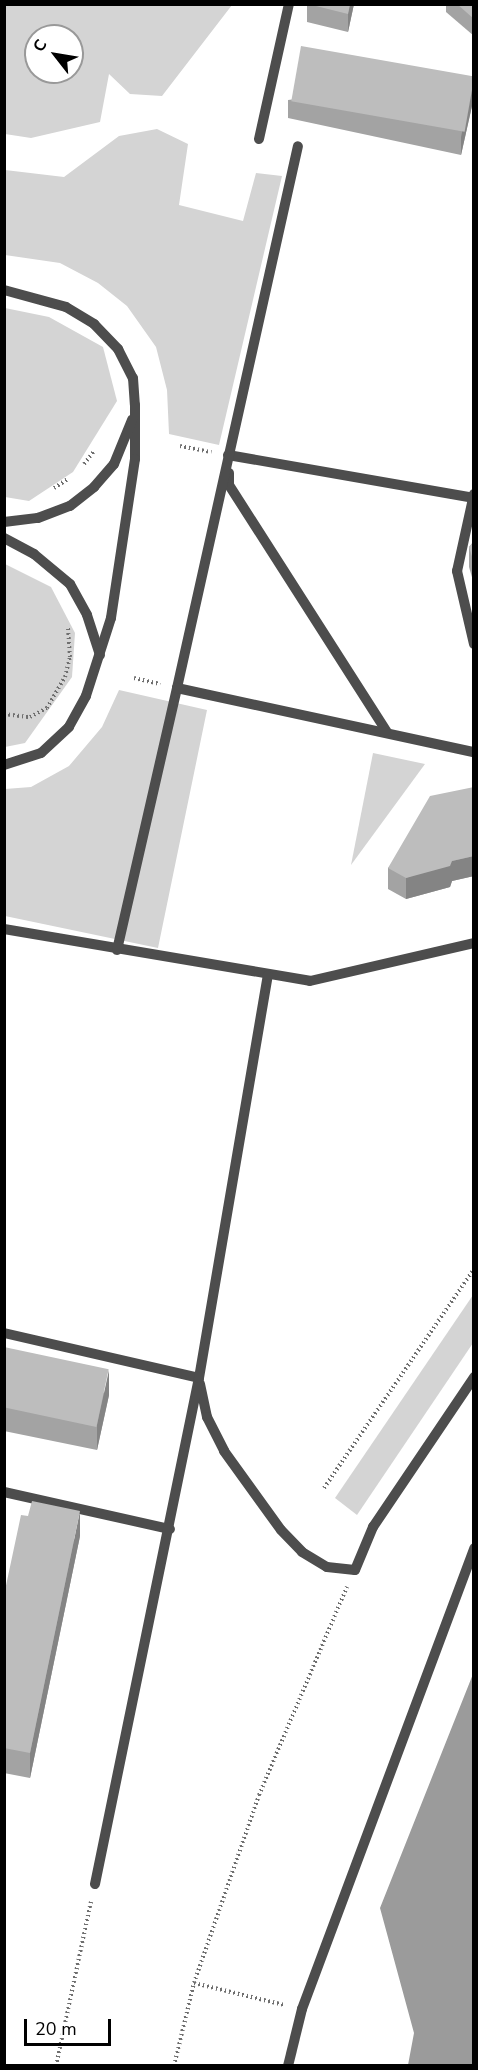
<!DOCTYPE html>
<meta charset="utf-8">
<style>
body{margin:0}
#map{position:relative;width:478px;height:2070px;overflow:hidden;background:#fff;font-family:"Nunito Sans",sans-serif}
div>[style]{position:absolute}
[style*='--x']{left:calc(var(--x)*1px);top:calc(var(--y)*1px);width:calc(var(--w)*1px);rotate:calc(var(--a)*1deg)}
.green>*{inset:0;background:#d4d4d4}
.water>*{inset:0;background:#9b9b9b}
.path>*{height:4px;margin-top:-2px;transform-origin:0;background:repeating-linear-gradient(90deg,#6f6f6f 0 1.5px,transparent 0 4.5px)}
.minor>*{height:10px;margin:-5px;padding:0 5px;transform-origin:5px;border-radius:5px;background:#4d4d4d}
.wall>*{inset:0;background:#a3a3a3}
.shaded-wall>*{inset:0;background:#848484}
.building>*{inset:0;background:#bdbdbd;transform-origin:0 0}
span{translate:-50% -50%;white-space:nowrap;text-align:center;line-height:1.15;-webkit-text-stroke:4.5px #fff;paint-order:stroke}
.frame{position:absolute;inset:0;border:6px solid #000;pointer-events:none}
.north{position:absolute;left:24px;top:24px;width:60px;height:60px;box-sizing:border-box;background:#fff;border:2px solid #999;border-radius:50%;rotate:301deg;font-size:16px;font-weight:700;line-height:24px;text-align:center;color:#000}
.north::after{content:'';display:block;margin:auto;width:21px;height:27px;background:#000;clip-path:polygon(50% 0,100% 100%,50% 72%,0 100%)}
.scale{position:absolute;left:24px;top:2019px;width:87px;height:27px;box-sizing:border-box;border:3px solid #000;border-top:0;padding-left:8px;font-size:18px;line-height:21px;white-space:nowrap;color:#000;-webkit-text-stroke:4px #fff;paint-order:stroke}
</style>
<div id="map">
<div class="green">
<div style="clip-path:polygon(evenodd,5px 4px,232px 4px,232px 5px,162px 96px,130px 94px,109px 74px,100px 122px,31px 138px,5px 134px,5px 4px,36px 36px,72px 36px,72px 72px,36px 72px,36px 36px)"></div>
<div style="clip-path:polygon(157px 129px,188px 144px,179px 205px,243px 221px,256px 173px,282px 176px,219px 445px,169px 434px,167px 390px,156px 347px,127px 306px,98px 283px,60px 263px,5px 255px,5px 170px,64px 177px,119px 136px)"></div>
<div style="clip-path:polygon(5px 308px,49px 317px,103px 347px,117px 401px,73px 472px,29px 501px,5px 497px)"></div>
<div style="clip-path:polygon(5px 564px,51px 587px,75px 633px,72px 677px,25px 743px,5px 747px)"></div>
<div style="clip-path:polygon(119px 690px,207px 710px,158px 948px,5px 916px,5px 789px,31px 787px,69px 766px,102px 727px)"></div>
<div style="clip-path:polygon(373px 753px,425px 764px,351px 865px)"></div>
<div style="clip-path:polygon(473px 1295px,473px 1343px,357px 1515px,335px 1498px)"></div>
</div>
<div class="water">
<div style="clip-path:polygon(473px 1674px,473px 2065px,408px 2065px,414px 2033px,380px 1908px)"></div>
</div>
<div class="path">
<div style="--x:180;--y:446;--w:32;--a:11"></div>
<div style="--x:84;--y:464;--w:16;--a:-52"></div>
<div style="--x:54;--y:488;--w:17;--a:-33"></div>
<div style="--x:134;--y:678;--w:27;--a:13"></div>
<div style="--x:4;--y:714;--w:26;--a:7"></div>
<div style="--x:30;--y:717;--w:19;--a:-28"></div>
<div style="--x:47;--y:708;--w:36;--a:-60"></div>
<div style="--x:65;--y:677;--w:21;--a:-76"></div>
<div style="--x:70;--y:657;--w:29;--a:-94"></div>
<div style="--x:324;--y:1488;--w:265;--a:-55.6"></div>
<div style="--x:194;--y:1983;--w:93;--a:13.7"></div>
<div style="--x:56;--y:2066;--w:168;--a:-78"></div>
<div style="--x:174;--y:2066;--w:85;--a:-76.5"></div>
<div style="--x:194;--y:1983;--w:199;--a:-70.9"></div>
<div style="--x:259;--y:1795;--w:226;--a:-67.1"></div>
</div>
<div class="minor">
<div style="--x:259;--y:139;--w:138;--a:-77.5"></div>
<div style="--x:4;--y:290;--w:64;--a:15.3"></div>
<div style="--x:66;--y:307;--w:33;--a:31"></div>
<div style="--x:94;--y:324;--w:35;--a:46"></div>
<div style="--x:118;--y:349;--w:33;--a:63"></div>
<div style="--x:133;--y:378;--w:27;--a:86"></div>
<div style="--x:135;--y:405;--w:54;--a:90"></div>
<div style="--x:135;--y:459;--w:161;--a:98.6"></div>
<div style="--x:111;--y:618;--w:82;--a:107.8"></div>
<div style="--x:86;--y:696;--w:35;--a:119"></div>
<div style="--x:69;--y:727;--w:38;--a:137"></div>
<div style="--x:41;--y:753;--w:39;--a:162"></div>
<div style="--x:228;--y:455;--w:250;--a:9.9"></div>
<div style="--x:229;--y:473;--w:12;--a:90"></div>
<div style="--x:229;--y:485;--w:293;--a:57.4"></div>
<div style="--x:474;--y:494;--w:79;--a:102.4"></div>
<div style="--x:457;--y:571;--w:75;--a:76.9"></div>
<div style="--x:4;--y:522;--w:34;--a:-7"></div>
<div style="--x:38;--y:518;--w:34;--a:-21"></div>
<div style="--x:70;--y:506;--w:31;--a:-38"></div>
<div style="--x:94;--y:487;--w:30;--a:-49"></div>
<div style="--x:114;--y:464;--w:48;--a:-67.8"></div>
<div style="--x:4;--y:538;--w:34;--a:28"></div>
<div style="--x:34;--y:554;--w:47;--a:39.8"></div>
<div style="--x:70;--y:584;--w:35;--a:61"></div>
<div style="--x:87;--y:615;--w:42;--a:72"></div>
<div style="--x:177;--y:688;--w:555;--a:-77.42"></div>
<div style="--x:4;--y:929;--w:310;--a:9.6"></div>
<div style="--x:310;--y:981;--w:168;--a:-13"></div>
<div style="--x:117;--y:950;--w:269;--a:-77.1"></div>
<div style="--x:177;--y:688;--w:304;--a:12.2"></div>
<div style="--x:4;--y:1333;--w:200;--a:13"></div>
<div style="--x:200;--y:1384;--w:34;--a:78"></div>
<div style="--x:207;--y:1417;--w:38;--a:63"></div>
<div style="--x:224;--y:1451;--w:97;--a:54.2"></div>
<div style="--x:281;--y:1530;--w:30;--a:46"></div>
<div style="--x:302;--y:1552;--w:29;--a:31"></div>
<div style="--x:327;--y:1567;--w:28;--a:6"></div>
<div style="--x:355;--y:1570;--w:47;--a:-67.3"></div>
<div style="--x:373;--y:1527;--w:181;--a:-56"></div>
<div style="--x:4;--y:1492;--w:170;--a:12.6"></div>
<div style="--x:95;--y:1884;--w:517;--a:-78.39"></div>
<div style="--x:199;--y:1378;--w:408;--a:-80.3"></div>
<div style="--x:288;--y:2066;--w:59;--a:-76.2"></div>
<div style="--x:302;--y:2009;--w:492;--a:-69.5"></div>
</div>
<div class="wall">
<div style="clip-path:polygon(307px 4px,354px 4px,348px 32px,307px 22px)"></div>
<div style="clip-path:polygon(446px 4px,474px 4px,474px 36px,446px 12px)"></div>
<div style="clip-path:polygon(474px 77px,474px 97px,461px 155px,288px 118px,288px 100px)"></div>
<div style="clip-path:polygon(474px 541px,474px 584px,469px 567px,469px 547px)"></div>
<div style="clip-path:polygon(474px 787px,474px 876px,452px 881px,450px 887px,406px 899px,388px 889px,388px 868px)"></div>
<div style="clip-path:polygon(4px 1347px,109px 1395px,97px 1450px,4px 1431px)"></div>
<div style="clip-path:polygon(80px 1536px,30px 1778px,4px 1773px,4px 1595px)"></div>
</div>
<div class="shaded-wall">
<div style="clip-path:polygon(350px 4px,354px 4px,348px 32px,348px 14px)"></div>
<div style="clip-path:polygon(474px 79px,474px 97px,461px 155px,461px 137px)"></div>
<div style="clip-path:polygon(474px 856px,474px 876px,452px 881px,450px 887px,406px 899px,406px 878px,452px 861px)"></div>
<div style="clip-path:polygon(109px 1370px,109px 1395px,97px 1450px,97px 1425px)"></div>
<div style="clip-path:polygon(80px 1511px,80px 1536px,30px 1778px,30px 1753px)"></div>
</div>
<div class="building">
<div style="clip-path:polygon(308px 4px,350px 4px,348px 14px)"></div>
<div style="clip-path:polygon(457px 4px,474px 4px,474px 19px)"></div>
<div style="left:301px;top:46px;width:176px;height:56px;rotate:10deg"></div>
<div style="clip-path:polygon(474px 541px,474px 563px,469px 547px)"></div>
<div style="clip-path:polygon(474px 787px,474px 856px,452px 861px,450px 866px,406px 878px,388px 868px,430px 796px)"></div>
<div style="left:4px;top:1347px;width:107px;height:59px;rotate:12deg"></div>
<div style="clip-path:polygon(32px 1501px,80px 1511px,30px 1753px,4px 1748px,4px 1595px,21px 1515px,28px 1516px)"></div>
</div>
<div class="frame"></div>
<div class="north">С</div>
<div class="scale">20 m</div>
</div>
